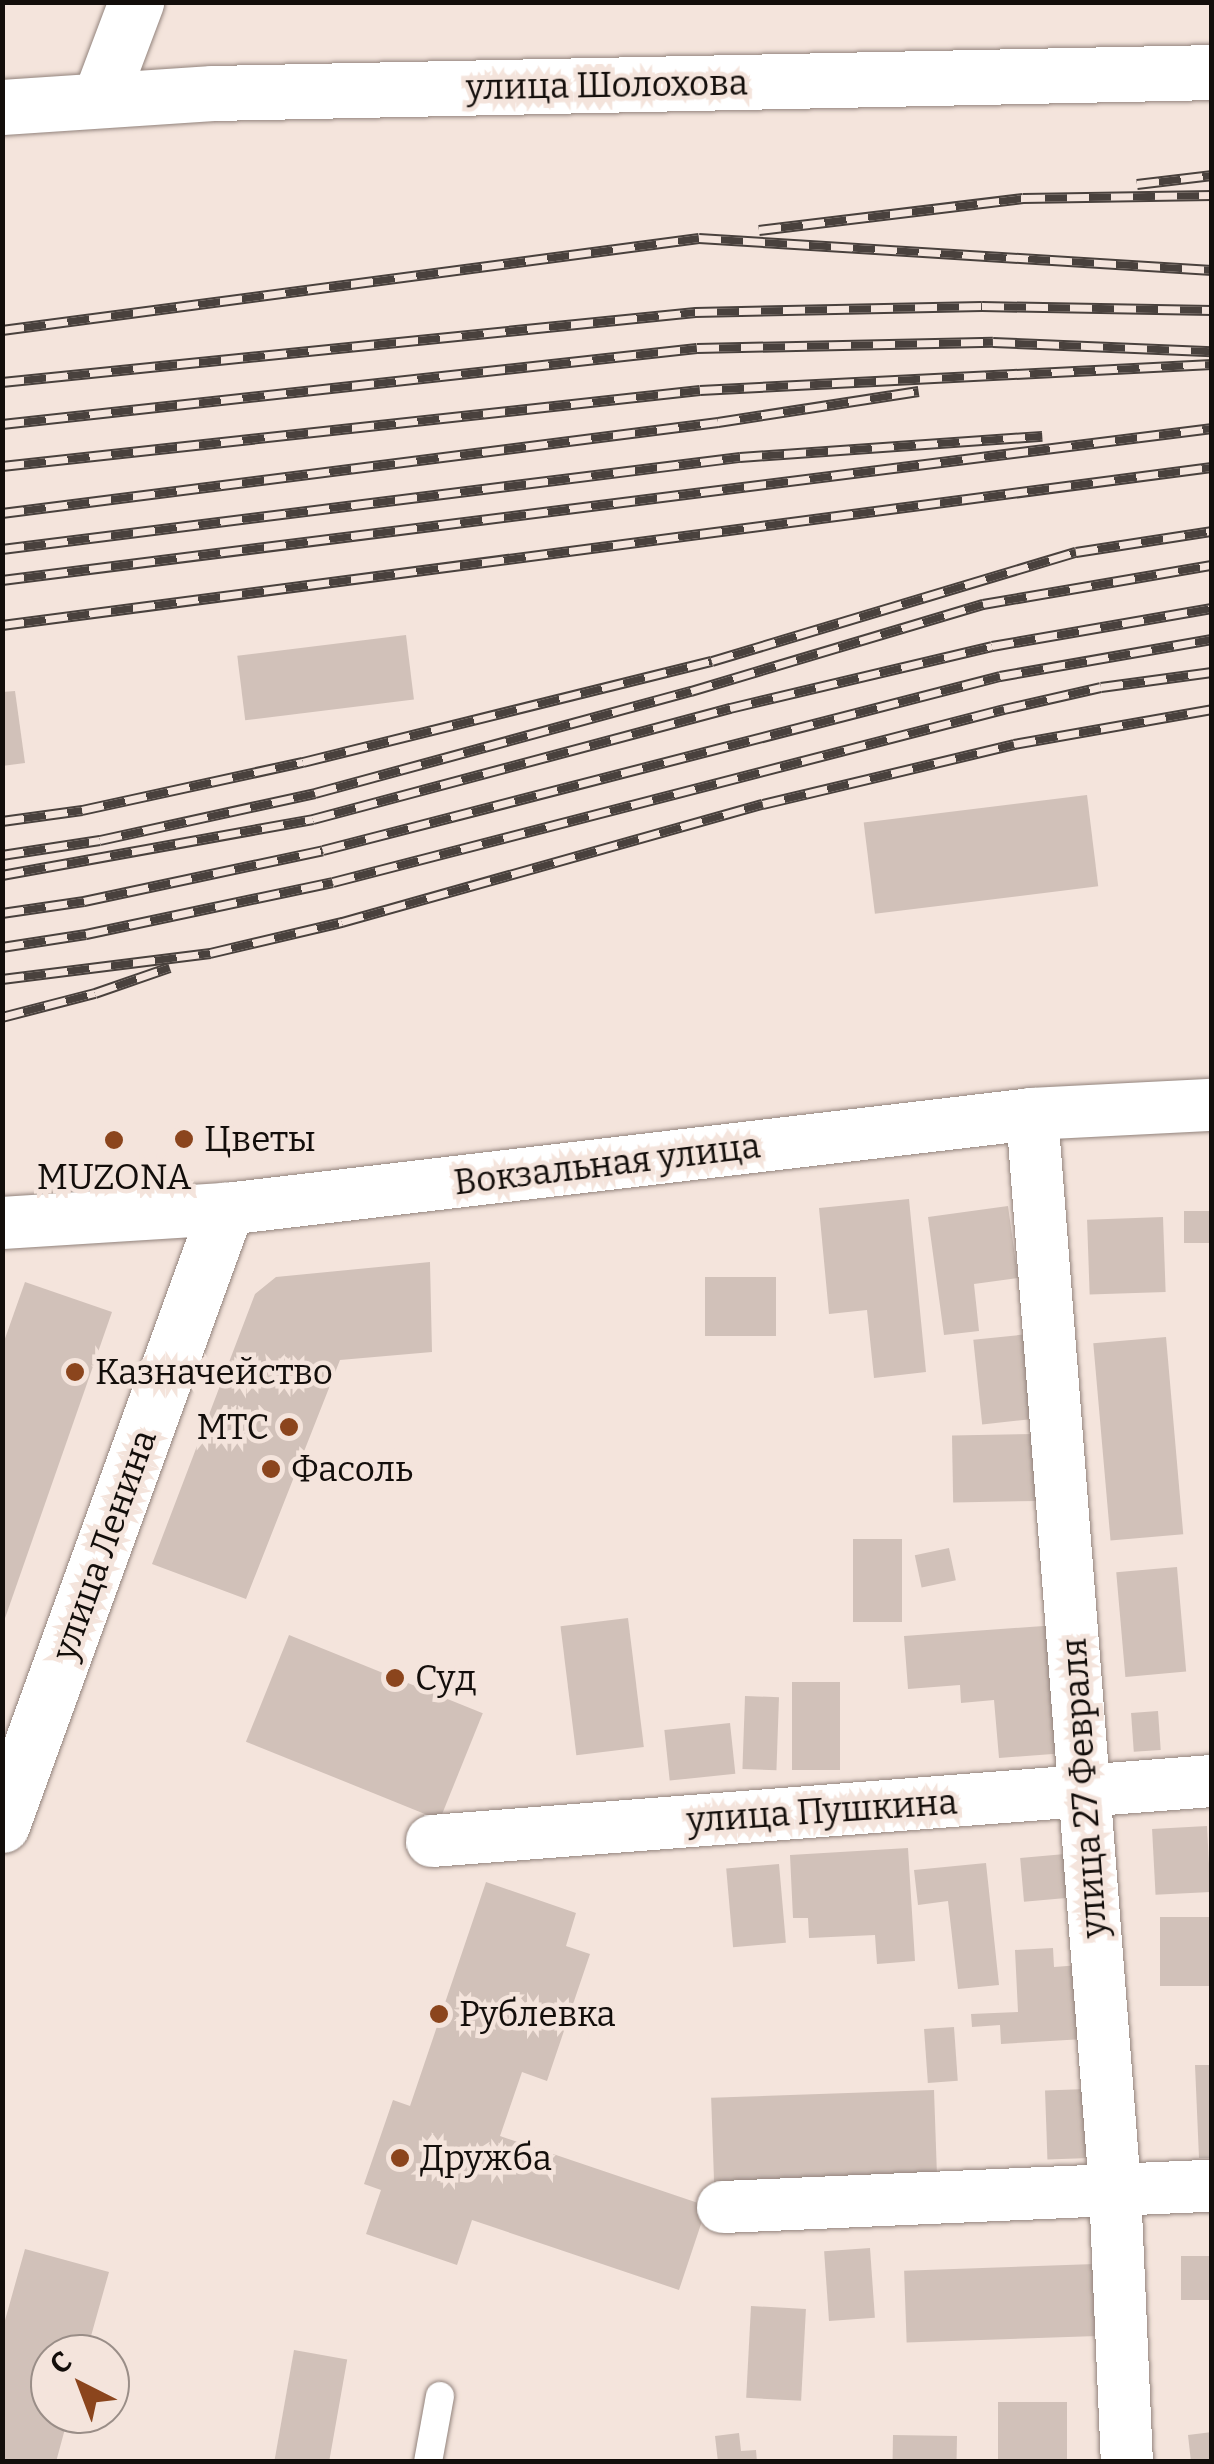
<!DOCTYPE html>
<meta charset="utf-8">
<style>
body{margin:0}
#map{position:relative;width:1214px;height:2464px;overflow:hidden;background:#f4e4dc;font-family:Bitter,serif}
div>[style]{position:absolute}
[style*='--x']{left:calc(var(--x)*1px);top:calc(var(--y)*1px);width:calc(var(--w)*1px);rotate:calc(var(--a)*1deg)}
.building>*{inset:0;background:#d1c1b9;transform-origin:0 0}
.roads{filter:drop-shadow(0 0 2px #92837c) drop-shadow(0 0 2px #92837c)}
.service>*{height:28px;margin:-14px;padding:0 14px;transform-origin:14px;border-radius:14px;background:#fff}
.minor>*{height:52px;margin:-26px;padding:0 26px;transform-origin:26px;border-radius:26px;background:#fff}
.tertiary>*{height:55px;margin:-27.5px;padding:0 27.5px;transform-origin:27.5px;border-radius:27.5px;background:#fff}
.rail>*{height:11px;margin-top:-5.5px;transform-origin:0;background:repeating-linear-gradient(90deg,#f4e4dc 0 22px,#49413d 0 44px);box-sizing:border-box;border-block:2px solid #49413d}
.dots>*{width:28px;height:28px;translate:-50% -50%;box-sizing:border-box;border:5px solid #f4e4dc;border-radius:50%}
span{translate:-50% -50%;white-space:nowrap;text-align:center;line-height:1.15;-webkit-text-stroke:9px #f4e4dc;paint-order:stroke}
.street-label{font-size:35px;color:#130e0b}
.poi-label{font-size:35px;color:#130e0b}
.left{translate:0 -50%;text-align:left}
.right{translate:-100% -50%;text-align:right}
.frame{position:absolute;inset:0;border:5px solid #130e0b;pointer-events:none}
.north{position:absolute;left:30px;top:2334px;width:100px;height:100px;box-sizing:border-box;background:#f4e4dc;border:2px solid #9a8e88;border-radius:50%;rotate:318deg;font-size:28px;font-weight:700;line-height:40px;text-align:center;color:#130e0b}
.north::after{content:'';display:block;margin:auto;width:35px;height:45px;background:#8b451d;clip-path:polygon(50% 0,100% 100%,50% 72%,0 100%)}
</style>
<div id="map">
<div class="building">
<div style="left:406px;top:635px;width:65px;height:170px;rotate:83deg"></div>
<div style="clip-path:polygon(15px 691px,25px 763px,2px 766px,2px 692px)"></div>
<div style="left:1087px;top:795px;width:92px;height:225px;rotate:83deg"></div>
<div style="clip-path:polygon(909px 1199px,926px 1372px,874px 1378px,867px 1310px,829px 1314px,819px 1208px)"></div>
<div style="clip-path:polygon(1008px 1206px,1018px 1278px,974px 1284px,979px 1331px,944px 1335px,928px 1217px)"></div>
<div style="left:1212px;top:1211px;width:32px;height:28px;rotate:90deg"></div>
<div style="left:1163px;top:1217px;width:75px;height:76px;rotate:88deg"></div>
<div style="clip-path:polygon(430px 1262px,432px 1352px,340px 1360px,246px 1599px,152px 1564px,255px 1294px,276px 1277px)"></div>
<div style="left:705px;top:1277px;width:71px;height:59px"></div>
<div style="clip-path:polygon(25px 1282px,112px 1312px,3px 1624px,2px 1347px)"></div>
<div style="left:1029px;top:1334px;width:85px;height:56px;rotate:84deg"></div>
<div style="left:1166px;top:1337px;width:198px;height:73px;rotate:85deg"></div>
<div style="left:1036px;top:1434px;width:67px;height:84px;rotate:89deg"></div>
<div style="left:853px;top:1539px;width:49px;height:83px"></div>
<div style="left:949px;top:1548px;width:33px;height:35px;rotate:78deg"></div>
<div style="left:1177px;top:1567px;width:105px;height:61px;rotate:85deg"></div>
<div style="left:628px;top:1618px;width:130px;height:68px;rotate:83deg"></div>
<div style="clip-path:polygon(1057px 1625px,1066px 1753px,999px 1758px,994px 1700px,961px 1703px,960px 1685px,908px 1689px,904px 1636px)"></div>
<div style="left:289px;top:1635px;width:209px;height:115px;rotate:22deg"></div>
<div style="left:792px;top:1682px;width:48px;height:88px"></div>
<div style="left:745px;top:1696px;width:34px;height:73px;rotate:2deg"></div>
<div style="left:1158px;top:1711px;width:39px;height:27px;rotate:86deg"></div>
<div style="left:730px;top:1723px;width:51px;height:66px;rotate:84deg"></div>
<div style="left:1207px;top:1826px;width:66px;height:55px;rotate:87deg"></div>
<div style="clip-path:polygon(908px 1848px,915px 1961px,877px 1964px,875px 1935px,809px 1938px,808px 1918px,793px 1918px,790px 1855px)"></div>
<div style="left:1065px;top:1854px;width:44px;height:45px;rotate:85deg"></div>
<div style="clip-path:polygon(986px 1863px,999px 1985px,958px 1989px,948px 1901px,918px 1905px,914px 1870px)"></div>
<div style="left:779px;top:1864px;width:79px;height:53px;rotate:85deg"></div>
<div style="clip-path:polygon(486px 1882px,576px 1913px,566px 1946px,590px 1954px,547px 2081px,522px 2072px,500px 2136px,707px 2206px,679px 2290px,472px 2220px,457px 2265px,366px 2234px,381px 2190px,364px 2184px,393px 2100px,410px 2106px)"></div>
<div style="left:1212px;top:1917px;width:69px;height:52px;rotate:90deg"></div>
<div style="clip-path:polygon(1053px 1948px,1054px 1967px,1080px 1965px,1084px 2039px,1001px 2044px,1000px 2025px,972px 2027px,971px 2014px,1018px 2012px,1015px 1950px)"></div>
<div style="left:954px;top:2027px;width:54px;height:30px;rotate:86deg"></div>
<div style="clip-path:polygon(1195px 2065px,1212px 2065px,1212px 2158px,1199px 2158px)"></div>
<div style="left:1087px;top:2089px;width:69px;height:42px;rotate:88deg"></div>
<div style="left:934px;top:2090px;width:86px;height:223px;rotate:88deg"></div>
<div style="left:870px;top:2248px;width:70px;height:46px;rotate:86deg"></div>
<div style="clip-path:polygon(25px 2249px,109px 2272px,86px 2354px,50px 2354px,50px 2414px,69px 2414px,56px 2462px,2px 2462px,2px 2331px)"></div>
<div style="left:1181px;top:2256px;width:31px;height:44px"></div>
<div style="left:1095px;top:2264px;width:72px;height:191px;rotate:88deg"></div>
<div style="left:751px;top:2306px;width:55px;height:92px;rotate:3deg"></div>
<div style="left:294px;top:2350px;width:54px;height:114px;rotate:10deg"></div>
<div style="left:998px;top:2402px;width:69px;height:60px"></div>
<div style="clip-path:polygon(1212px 2432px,1212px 2462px,1191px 2462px,1188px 2435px)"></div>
<div style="clip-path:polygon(739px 2433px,741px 2451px,756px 2450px,757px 2462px,718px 2462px,715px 2436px)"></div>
<div style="left:893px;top:2435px;width:64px;height:27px;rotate:1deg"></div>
</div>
<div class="roads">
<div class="service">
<div style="--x:428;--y:2462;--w:67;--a:-79.7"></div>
</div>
<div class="minor">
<div style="--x:1032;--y:1114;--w:1078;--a:85.58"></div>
<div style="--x:1115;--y:2189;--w:273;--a:87.5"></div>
<div style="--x:2;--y:1223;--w:224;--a:-3.6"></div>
<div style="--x:226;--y:1209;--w:812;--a:-6.72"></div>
<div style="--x:1032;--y:1114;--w:180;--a:-2.9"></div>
<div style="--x:432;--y:1841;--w:782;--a:-4.4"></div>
<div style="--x:723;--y:2207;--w:489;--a:-2.5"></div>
</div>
<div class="tertiary">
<div style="--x:100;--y:98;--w:103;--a:-69.4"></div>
<div style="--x:2;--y:107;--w:211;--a:-3.8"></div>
<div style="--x:213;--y:93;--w:999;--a:-1.2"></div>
<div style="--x:2;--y:1825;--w:655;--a:-70.02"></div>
</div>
</div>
<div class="rail">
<div style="--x:1137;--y:184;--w:76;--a:-6.8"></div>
<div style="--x:759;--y:230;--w:266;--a:-6.9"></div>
<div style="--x:1023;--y:198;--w:189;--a:-0.9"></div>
<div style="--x:2;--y:330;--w:703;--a:-7.52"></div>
<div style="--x:699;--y:238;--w:514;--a:3.57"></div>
<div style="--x:2;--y:382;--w:697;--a:-5.77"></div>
<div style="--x:695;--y:312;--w:287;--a:-1.2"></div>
<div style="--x:982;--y:306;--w:230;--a:1"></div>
<div style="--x:2;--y:424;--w:699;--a:-6.24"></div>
<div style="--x:697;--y:348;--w:296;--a:-1.2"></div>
<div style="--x:993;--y:342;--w:219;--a:2.4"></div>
<div style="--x:2;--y:466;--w:702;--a:-6.21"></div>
<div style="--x:700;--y:390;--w:513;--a:-2.91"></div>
<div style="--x:2;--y:513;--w:722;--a:-7.24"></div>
<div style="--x:718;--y:422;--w:203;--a:-8.8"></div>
<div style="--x:2;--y:549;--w:744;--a:-7.11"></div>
<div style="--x:740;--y:457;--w:303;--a:-4"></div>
<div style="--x:2;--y:580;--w:1220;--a:-7.16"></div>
<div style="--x:2;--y:625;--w:1220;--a:-7.44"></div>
<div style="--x:2;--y:821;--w:81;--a:-7.8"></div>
<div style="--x:82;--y:810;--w:226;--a:-12.3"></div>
<div style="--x:303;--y:762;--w:421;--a:-13.9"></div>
<div style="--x:712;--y:661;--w:380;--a:-16.7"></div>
<div style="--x:1076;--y:552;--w:138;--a:-8.8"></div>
<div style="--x:2;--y:855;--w:99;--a:-8.7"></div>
<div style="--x:100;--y:840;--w:220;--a:-12.3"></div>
<div style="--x:315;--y:793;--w:390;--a:-15.2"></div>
<div style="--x:691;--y:691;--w:305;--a:-16.6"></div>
<div style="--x:983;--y:604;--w:232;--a:-9.7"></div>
<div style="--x:2;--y:875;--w:316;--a:-10.2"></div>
<div style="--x:313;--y:819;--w:432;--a:-14.9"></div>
<div style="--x:730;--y:708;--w:269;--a:-13.3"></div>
<div style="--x:992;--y:646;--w:223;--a:-9.8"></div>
<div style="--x:2;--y:913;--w:83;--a:-8.3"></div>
<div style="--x:84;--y:901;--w:244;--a:-12"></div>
<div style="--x:323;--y:850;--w:699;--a:-14.41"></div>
<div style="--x:1000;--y:676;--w:215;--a:-9.9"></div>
<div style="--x:2;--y:947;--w:85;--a:-8.8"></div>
<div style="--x:86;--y:934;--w:252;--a:-11.9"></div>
<div style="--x:333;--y:882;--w:693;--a:-14.46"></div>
<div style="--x:1004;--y:709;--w:99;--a:-12.8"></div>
<div style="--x:1101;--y:687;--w:112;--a:-7.7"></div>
<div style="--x:2;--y:979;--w:210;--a:-7.1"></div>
<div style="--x:210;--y:953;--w:136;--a:-13.2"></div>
<div style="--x:342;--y:922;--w:437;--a:-15.7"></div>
<div style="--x:763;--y:804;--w:258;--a:-13.4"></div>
<div style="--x:1014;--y:744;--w:201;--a:-10"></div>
<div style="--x:2;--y:1017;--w:96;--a:-14.5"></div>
<div style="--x:95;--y:993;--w:79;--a:-19.1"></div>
</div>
<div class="dots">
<div style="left:184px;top:1139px;background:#8b451d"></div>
<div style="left:114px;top:1140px;background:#8b451d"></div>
<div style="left:75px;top:1372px;background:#8b451d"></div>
<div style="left:289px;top:1427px;background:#8b451d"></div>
<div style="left:271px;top:1469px;background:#8b451d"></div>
<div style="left:395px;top:1678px;background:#8b451d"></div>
<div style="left:439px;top:2014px;background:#8b451d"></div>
<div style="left:400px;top:2158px;background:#8b451d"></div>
</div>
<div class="street-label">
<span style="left:607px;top:85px;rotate:-1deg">улица Шолохова</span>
<span style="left:607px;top:1164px;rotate:-7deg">Вокзальная улица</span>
<span style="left:104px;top:1545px;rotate:-70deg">улица Ленина</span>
<span style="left:1084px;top:1788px;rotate:-94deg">улица 27 Февраля</span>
<span style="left:822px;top:1811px;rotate:-4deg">улица Пушкина</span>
</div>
<div class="poi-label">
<span class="left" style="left:204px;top:1139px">Цветы</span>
<span style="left:114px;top:1177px">MUZONA</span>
<span class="left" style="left:95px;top:1372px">Казначейство</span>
<span class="right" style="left:269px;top:1427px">МТС</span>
<span class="left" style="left:291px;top:1469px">Фасоль</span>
<span class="left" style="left:415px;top:1678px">Суд</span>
<span class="left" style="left:459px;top:2014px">Рублевка</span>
<span class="left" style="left:420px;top:2158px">Дружба</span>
</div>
<div class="frame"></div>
<div class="north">С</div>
</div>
